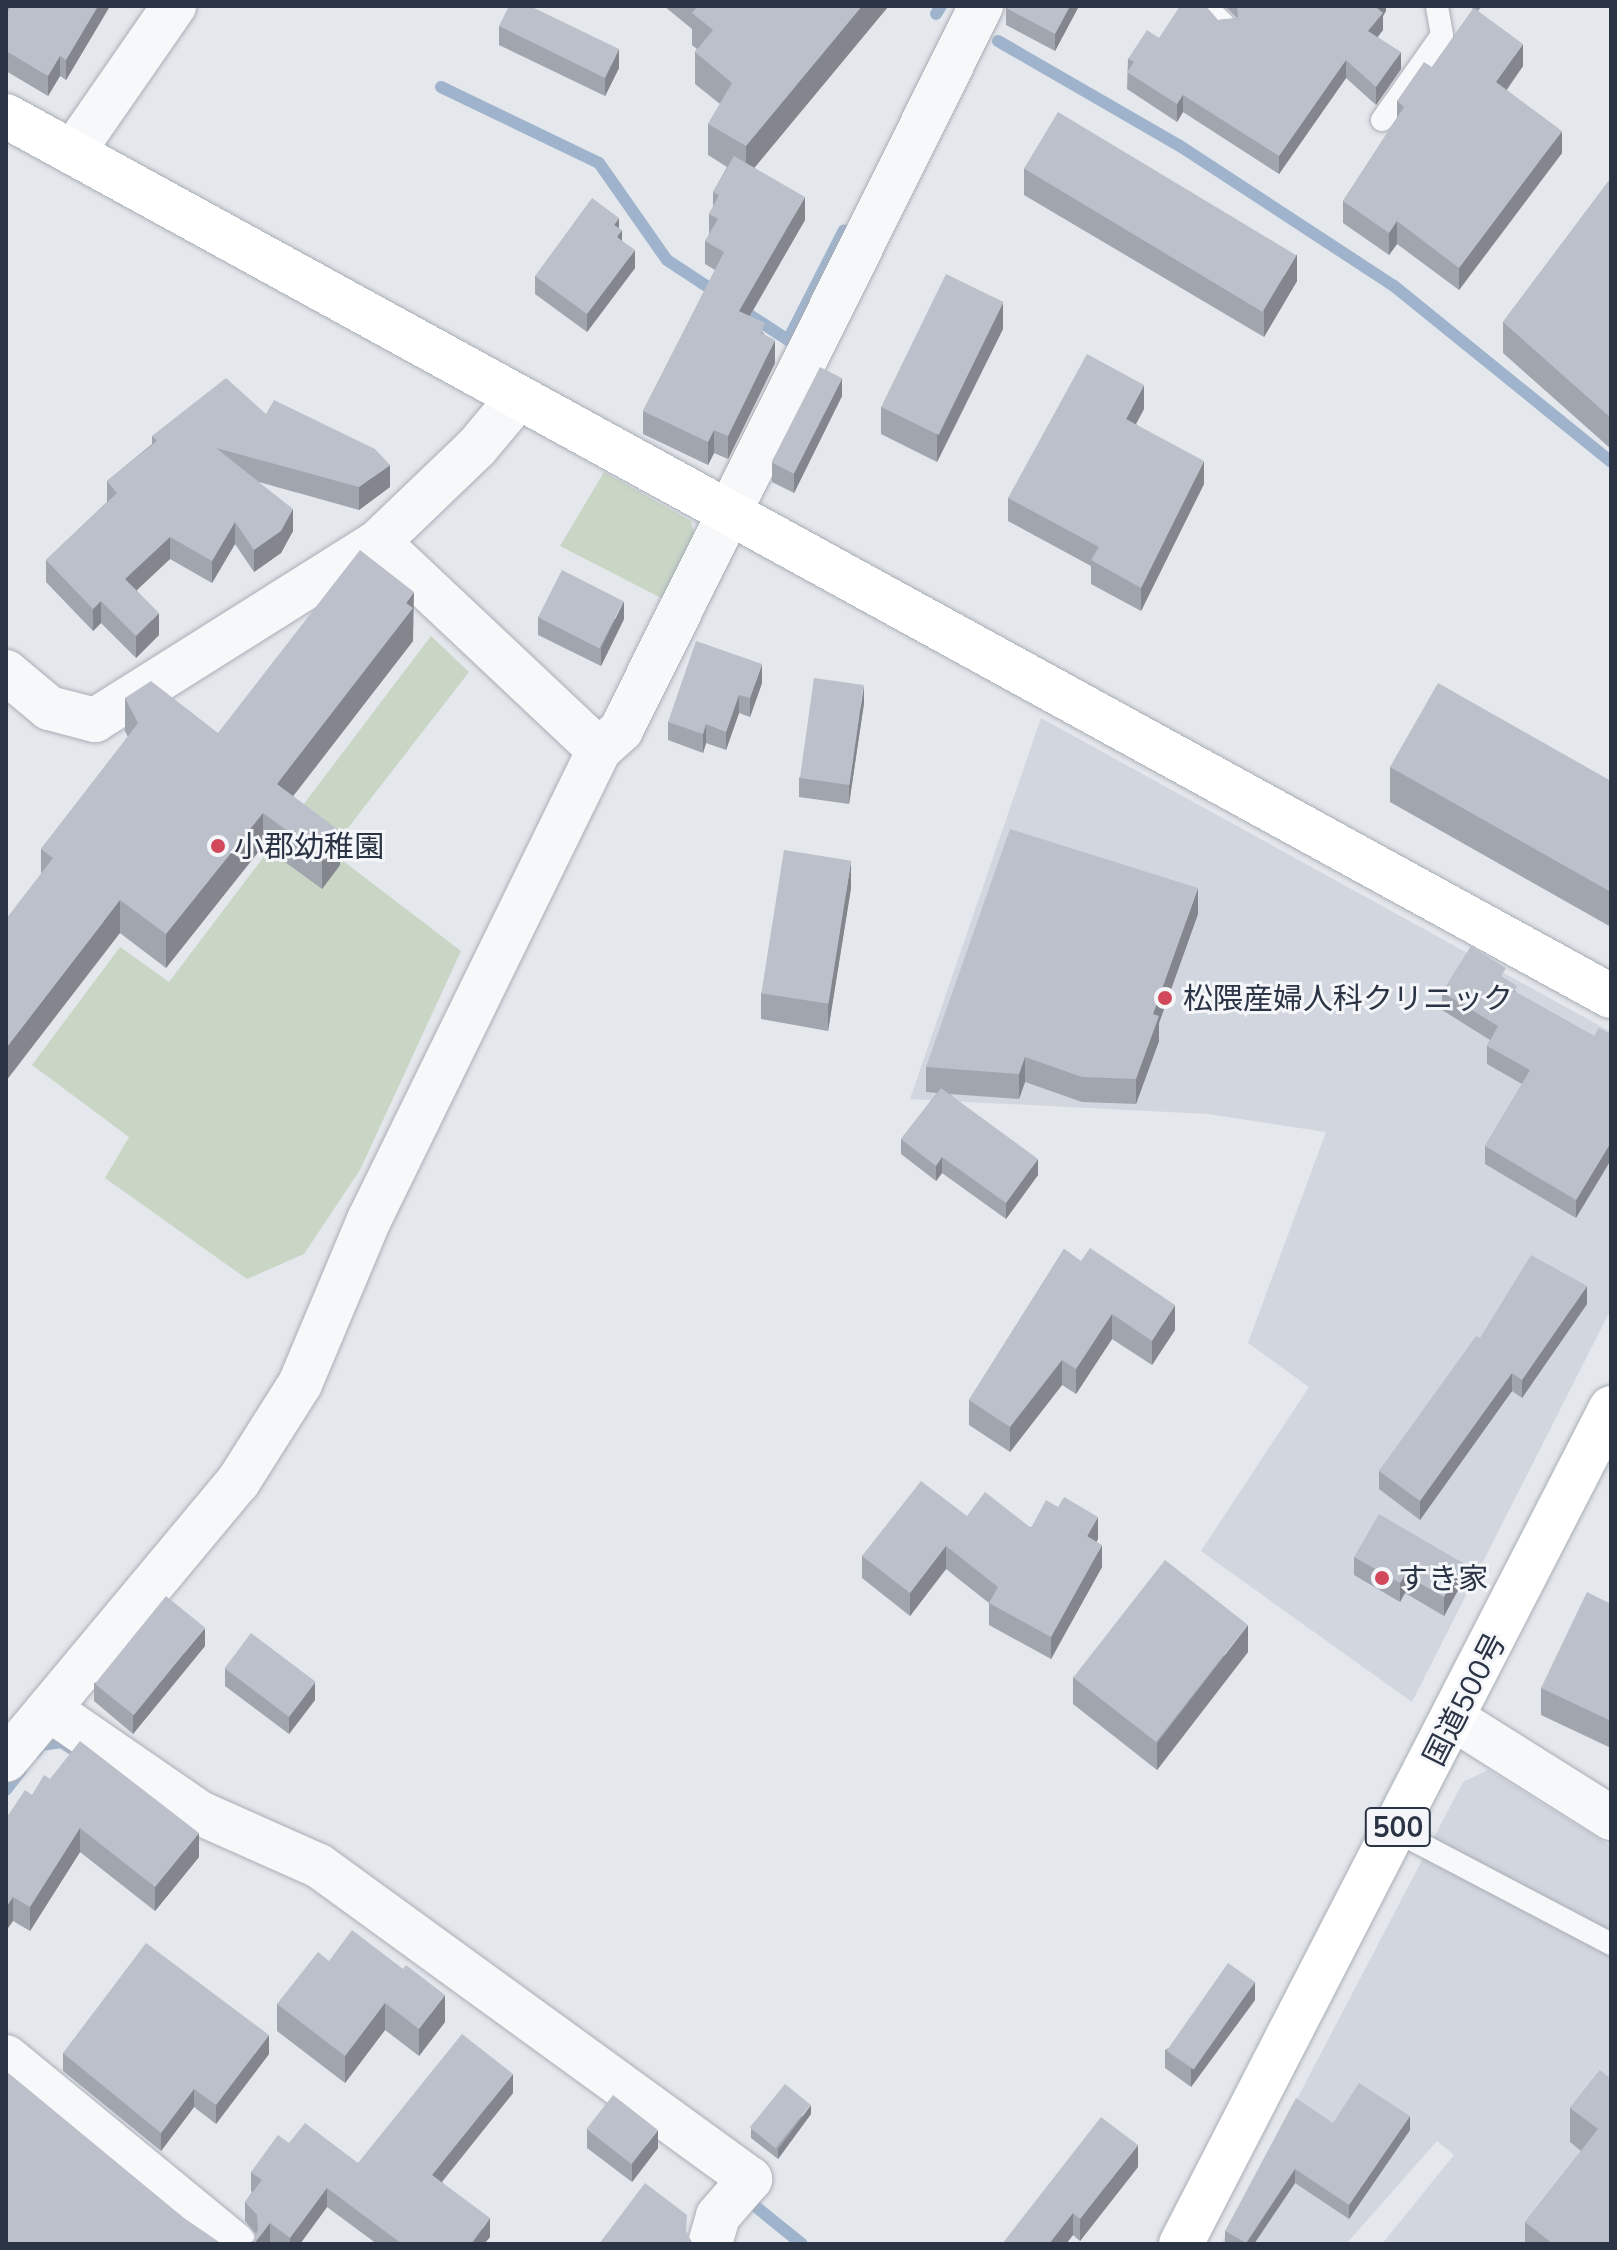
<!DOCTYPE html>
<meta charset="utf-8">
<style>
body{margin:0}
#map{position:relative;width:1617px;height:2250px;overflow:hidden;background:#e4e7ec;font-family:Mulish,"Noto Sans JP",sans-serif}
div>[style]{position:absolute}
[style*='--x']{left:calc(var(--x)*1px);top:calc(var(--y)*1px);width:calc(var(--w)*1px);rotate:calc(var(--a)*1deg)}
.built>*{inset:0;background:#d2d6de}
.green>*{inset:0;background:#c9d6c5}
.stream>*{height:12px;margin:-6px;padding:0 6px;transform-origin:6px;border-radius:6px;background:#9fb4cc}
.roads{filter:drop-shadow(0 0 2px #a9aeb7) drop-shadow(0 0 2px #a9aeb7)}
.lane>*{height:22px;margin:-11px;padding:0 11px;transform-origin:11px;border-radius:11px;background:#f7f8fa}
.street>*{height:44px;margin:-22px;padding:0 22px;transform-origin:22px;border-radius:22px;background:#f7f8fa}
.secondary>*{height:44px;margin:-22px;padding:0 22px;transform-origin:22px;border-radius:22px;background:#fff}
.highway>*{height:44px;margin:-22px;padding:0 22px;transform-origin:22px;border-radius:22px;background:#fff}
.wall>*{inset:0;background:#a1a5ae}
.shaded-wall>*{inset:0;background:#83868d}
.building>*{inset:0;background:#bbc0ca;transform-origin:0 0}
.dots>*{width:22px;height:22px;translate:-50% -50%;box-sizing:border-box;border:4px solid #f4f6f9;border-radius:50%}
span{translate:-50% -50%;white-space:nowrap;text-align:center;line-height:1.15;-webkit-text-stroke:6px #f4f6f9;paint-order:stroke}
.shield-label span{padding:2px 6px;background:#f4f6f9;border:2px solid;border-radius:6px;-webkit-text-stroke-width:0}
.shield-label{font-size:28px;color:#2b3445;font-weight:700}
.poi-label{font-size:30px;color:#2b3445}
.left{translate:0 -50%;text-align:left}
.street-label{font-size:30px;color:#2b3445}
.frame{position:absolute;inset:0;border:8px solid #2b3445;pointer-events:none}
</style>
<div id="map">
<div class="built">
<div style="clip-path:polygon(1041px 718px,1611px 1032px,1611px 1309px,1412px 1702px,1201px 1551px,1309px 1387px,1248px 1343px,1326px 1132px,1208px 1114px,910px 1099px)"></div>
<div style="clip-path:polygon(1488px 1770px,1611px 1846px,1611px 2244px,1382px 2244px,1454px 2155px,1437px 2141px,1346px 2244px,1221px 2244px,1463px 1782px)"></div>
</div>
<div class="green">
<div style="clip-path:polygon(604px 472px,691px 521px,698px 550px,669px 602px,560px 546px)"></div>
<div style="clip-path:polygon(431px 636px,469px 672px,330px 851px,461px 951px,360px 1170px,304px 1254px,247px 1279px,105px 1178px,129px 1137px,32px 1065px,120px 947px,169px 982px)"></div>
</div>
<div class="stream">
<div style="--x:936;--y:14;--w:9;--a:-58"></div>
<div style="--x:998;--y:41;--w:210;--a:30"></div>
<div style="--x:1180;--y:146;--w:256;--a:33.2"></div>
<div style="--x:1394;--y:286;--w:279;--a:39"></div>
<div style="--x:441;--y:87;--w:175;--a:25.7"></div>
<div style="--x:599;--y:163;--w:118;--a:55"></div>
<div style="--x:667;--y:260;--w:64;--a:33.4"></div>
<div style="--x:739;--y:308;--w:59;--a:33.1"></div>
<div style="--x:788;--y:340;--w:123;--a:-63"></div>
<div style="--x:35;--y:1753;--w:10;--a:-53"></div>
<div style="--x:41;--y:1745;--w:21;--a:-8"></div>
<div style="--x:62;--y:1742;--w:11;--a:34"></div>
<div style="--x:6;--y:1790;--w:25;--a:-53"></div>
<div style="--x:755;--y:2206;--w:60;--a:39"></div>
</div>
<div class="roads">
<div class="lane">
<div style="--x:1205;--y:6;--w:30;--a:44"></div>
<div style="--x:1382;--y:120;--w:104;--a:-54.8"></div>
<div style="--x:1442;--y:35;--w:29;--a:-100"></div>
<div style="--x:1396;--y:1831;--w:243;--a:27.7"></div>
</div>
<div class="street">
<div style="--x:73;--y:152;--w:178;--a:-55.3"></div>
<div style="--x:6;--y:672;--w:56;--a:39.9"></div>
<div style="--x:49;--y:708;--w:48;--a:14.6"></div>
<div style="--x:95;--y:720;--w:334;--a:-32.2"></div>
<div style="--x:599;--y:750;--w:30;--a:-42"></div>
<div style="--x:621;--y:730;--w:809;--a:-63.56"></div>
<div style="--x:49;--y:1709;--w:183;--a:34.6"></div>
<div style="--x:200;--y:1813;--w:130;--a:24"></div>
<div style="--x:319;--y:1866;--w:533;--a:35.99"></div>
<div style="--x:750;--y:2179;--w:49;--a:130.9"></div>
<div style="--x:718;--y:2216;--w:29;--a:106"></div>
<div style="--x:1454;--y:1719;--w:186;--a:32.2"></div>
<div style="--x:6;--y:1760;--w:362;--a:-50.2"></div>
<div style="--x:238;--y:1482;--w:116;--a:-57.7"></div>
<div style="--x:300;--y:1384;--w:178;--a:-67.2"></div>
<div style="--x:369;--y:1220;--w:523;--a:-63.92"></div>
<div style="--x:599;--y:750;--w:303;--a:-136.7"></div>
<div style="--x:378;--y:542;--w:137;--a:-43.8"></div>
<div style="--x:477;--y:447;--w:64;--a:-50.1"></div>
<div style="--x:6;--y:2057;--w:295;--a:39.4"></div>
</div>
<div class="secondary">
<div style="--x:6;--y:116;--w:1830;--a:28.74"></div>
</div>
<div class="highway">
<div style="--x:1181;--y:2244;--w:940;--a:-62.78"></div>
</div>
</div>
<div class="wall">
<div style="clip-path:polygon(6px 6px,110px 6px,66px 80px,60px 76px,48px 96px,6px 71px)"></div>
<div style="clip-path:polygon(664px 6px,888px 6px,754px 167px,805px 220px,750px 316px,765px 335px,775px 363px,728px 459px,714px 453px,708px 465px,643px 434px,643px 411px,715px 270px,705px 264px,705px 241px,709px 235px,709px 214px,713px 207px,713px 192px,727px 167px,708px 155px,708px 124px,720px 104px,695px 84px,695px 52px,697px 49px,692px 45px,692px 29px)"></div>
<div style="clip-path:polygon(1079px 6px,1055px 51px,1006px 25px,1006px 8px)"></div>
<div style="clip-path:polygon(1225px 6px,1386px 6px,1386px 11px,1383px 16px,1383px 30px,1378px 37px,1401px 69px,1376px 105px,1346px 78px,1279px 174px,1183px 112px,1177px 122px,1127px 89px,1128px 59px,1159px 38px,1218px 20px,1237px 18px)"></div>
<div style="clip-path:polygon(1470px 6px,1482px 6px,1478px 11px,1523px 66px,1507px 90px,1562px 153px,1459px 290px,1397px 244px,1389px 255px,1343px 223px,1343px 201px,1397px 118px,1397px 101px,1432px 67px,1473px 9px)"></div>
<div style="clip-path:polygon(499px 26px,619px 68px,605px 96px,499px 45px)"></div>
<div style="clip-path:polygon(1024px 168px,1297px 281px,1264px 337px,1024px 195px)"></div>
<div style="clip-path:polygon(1611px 178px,1611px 449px,1503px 353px,1503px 322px)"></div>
<div style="clip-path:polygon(619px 228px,622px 240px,635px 268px,587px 332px,535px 294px,535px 276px)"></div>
<div style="clip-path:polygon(1003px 329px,937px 462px,881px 434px,881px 407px)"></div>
<div style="clip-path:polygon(842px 396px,794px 493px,772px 482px,772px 463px)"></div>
<div style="clip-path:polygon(1144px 409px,1136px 424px,1204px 484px,1141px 611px,1091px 584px,1091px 566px,1008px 521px,1008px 498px)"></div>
<div style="clip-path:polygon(266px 414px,390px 487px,359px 510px,259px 482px,293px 531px,281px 553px,254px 572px,235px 544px,212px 583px,170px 559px,137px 590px,159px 635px,136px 658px,101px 623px,93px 631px,46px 582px,46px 560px,107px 502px,107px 481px,152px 444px,152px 436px)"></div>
<div style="clip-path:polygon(538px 617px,624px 619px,601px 666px,538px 635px)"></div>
<div style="clip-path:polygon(414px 626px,413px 627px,413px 641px,293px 796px,340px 865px,322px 889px,263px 846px,166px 968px,41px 873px,41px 849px,128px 737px,125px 731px,125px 698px,218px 733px)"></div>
<div style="clip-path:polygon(762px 683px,750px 717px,739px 713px,726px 750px,706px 743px,703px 753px,668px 740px,668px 722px)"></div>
<div style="clip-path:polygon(864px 703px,849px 804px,799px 797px,799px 778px)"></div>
<div style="clip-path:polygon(1390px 767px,1611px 781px,1611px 927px,1390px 802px)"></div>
<div style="clip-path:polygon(851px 888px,828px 1031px,761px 1019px,761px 993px)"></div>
<div style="clip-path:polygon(1198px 914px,1159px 1023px,1159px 1041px,1136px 1104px,1082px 1102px,1025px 1082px,1019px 1099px,950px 1094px,1038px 1175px,1006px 1219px,942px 1173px,936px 1181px,901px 1154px,901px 1139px,937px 1093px,926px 1092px,926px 1067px)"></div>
<div style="clip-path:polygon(1506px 979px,1517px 993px,1594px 1036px,1576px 1218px,1485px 1164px,1485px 1146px,1522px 1084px,1487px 1064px,1487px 1046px,1490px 1040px,1442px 1010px,1442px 992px)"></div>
<div style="clip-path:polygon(1064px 1249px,1175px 1330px,1152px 1365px,1112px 1339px,1076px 1394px,1062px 1385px,1010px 1452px,969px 1425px,969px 1400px)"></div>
<div style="clip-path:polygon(1587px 1304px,1522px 1398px,1512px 1391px,1420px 1520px,1379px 1489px,1379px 1471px,1480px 1338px)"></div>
<div style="clip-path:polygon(967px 1516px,1098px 1539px,1096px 1542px,1102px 1567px,1051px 1659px,989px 1625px,989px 1603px,946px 1569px,910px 1616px,862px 1578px,862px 1556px)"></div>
<div style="clip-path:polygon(1354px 1557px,1463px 1581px,1444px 1616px,1405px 1593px,1400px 1602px,1354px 1575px)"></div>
<div style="clip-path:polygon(1611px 1604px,1611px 1748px,1541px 1715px,1541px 1688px)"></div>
<div style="clip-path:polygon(205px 1646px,133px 1734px,94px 1701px,94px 1683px)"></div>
<div style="clip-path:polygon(1248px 1652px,1157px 1770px,1073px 1704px,1073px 1677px)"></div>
<div style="clip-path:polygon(225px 1668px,315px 1700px,289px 1734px,225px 1686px)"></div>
<div style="clip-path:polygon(32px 1795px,199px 1857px,155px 1911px,80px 1852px,30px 1931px,13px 1921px,7px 1817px)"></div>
<div style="clip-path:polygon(329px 1961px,445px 2022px,419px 2056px,385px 2030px,345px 2083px,277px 2031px,277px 2004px)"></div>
<div style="clip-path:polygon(1255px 2000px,1191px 2087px,1165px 2068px,1165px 2050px)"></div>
<div style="clip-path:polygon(63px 2053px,269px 2054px,216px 2124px,194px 2107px,161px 2151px,63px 2071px)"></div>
<div style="clip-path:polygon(1600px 2070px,1611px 2244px,1525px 2244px,1525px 2222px,1581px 2151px,1570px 2142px,1570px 2108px)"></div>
<div style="clip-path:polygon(513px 2093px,442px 2182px,490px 2237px,484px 2244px,377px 2244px,327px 2207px,300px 2244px,272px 2244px,270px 2242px,268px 2244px,246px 2244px,253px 2241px,256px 2234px,245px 2221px,245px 2202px,252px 2192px,251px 2191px,251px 2172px,289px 2143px,358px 2163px)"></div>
<div style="clip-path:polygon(811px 2114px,778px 2159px,751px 2138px,751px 2129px)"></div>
<div style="clip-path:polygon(1333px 2123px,1410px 2130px,1349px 2219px,1295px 2183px,1254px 2244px,1225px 2244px,1225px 2231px)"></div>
<div style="clip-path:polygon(587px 2129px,658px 2148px,632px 2182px,587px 2148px)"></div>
<div style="clip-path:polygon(1138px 2167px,1080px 2241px,1073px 2235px,1066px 2244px,1002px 2244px)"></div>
</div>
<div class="shaded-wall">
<div style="clip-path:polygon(98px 6px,110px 6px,66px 80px,66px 60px)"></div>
<div style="clip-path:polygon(862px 6px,888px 7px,746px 178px,746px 146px)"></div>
<div style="clip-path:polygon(1070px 6px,1079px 6px,1055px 51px,1055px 34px)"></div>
<div style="clip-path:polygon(1377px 6px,1386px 6px,1386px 11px,1383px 16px,1383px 30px,1368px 48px,1368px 31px)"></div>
<div style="clip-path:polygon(1523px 44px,1523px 66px,1496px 104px,1496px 82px)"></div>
<div style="clip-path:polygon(619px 49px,619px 68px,605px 96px,605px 78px)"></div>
<div style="clip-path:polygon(1401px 52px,1401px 69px,1376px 105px,1376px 87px)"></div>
<div style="clip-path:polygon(60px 56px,60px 76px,48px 96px,48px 76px)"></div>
<div style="clip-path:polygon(1346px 60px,1346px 78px,1279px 174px,1279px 156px)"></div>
<div style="clip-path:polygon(1183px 95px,1183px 112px,1177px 122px,1177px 104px)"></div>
<div style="clip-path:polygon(1562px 131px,1562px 153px,1459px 290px,1459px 268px)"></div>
<div style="clip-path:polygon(805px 197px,805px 220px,739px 334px,739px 311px)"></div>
<div style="clip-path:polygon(619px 218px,619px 234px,622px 230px,622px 249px,614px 225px)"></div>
<div style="clip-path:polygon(1397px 221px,1397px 244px,1389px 255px,1389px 233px)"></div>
<div style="clip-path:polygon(635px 250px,635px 268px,587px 332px,587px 314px)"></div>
<div style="clip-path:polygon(1297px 254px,1297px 281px,1264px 337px,1264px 310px)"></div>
<div style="clip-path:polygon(1003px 302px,1003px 329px,937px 462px,937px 435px)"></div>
<div style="clip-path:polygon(775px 340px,775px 363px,728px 459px,728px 436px)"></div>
<div style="clip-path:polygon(842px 378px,842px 396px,794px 493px,794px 474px)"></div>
<div style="clip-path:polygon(1144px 385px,1144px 409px,1126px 442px,1126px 419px)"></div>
<div style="clip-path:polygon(714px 430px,714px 453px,708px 465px,708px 442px)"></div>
<div style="clip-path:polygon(1204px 461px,1204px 484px,1141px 611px,1141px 588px)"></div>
<div style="clip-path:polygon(390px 465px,390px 487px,359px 510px,359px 487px)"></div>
<div style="clip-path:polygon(293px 509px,293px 531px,281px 553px,254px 572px,254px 550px)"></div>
<div style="clip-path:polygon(235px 522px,235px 544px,212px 583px,212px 561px)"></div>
<div style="clip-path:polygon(170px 537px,170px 559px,125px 601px,125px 579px)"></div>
<div style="clip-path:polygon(414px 592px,413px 641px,277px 817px,277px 784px)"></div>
<div style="clip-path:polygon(101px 601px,101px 623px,93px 631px,93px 609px)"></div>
<div style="clip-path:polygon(624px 601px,624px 619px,601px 666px,601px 648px)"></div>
<div style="clip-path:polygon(159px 613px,159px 635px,136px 658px,136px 636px)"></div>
<div style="clip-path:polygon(762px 664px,762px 683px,750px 717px,750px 698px)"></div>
<div style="clip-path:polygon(864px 685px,864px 703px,849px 804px,849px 786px)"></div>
<div style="clip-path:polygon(739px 695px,739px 713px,726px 750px,726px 732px)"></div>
<div style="clip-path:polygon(706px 724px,706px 743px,703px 753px,703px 734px)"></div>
<div style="clip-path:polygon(263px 813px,263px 846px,166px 968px,166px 934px)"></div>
<div style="clip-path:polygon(340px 831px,340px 865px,322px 889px,322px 856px)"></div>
<div style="clip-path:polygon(851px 861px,851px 888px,828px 1031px,828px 1004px)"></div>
<div style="clip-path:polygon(1198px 888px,1198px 914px,1159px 1023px,1159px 1041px,1136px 1104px,1136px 1079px,1153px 1014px)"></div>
<div style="clip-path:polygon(120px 900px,120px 933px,6px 1081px,6px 1048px)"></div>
<div style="clip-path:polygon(1025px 1057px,1025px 1082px,1019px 1099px,1019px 1074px)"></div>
<div style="clip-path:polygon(1611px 1142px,1611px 1160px,1576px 1218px,1576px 1200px)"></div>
<div style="clip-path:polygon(942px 1157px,942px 1173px,936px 1181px,936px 1166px)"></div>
<div style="clip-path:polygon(1038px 1159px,1038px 1175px,1006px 1219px,1006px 1203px)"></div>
<div style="clip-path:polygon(1587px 1286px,1587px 1304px,1522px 1398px,1522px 1380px)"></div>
<div style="clip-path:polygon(1175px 1305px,1175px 1330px,1152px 1365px,1152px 1341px)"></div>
<div style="clip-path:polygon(1112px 1314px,1112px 1339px,1076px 1394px,1076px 1369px)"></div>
<div style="clip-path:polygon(1062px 1360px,1062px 1385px,1010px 1452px,1010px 1427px)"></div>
<div style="clip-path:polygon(1512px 1373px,1512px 1391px,1420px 1520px,1420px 1501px)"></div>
<div style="clip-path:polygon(1098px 1517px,1098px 1539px,1087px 1559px,1087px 1536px)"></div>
<div style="clip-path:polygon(1102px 1545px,1102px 1567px,1051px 1659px,1051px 1637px)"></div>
<div style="clip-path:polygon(946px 1546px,946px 1569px,910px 1616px,910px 1593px)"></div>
<div style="clip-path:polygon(1463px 1563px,1463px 1581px,1444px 1616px,1444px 1597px)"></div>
<div style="clip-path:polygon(1405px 1575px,1405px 1593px,1400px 1602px,1400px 1583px)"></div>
<div style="clip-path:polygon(1248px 1625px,1248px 1652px,1157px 1770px,1157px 1743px)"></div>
<div style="clip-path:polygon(205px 1628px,205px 1646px,133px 1734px,133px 1715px)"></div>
<div style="clip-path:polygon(315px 1682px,315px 1700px,289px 1734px,289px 1716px)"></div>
<div style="clip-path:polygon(80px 1828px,80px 1852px,30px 1931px,30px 1907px)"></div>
<div style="clip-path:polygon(199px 1833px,199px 1857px,155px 1911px,155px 1887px)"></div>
<div style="clip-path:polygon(13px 1897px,13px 1921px,6px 1931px,6px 1907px)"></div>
<div style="clip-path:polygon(1255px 1982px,1255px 2000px,1191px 2087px,1191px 2069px)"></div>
<div style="clip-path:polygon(445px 1995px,445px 2022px,419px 2056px,419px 2029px)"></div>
<div style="clip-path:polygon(385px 2003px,385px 2030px,345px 2083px,345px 2056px)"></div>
<div style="clip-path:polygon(269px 2035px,269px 2054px,216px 2124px,216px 2105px)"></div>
<div style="clip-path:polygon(513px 2074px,513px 2093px,432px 2194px,432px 2175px)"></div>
<div style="clip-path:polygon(194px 2089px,194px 2107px,161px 2151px,161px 2133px)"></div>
<div style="clip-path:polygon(811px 2105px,811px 2114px,778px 2159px,778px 2149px)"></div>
<div style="clip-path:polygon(1410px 2116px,1410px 2130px,1349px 2219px,1349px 2205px)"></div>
<div style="clip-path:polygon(658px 2130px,658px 2148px,632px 2182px,632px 2164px)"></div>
<div style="clip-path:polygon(1138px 2145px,1138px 2167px,1080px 2241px,1080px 2219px)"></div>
<div style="clip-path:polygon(1295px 2169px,1295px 2183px,1254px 2244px,1246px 2244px)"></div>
<div style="clip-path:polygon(327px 2188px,327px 2207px,300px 2244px,290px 2244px,290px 2238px)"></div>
<div style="clip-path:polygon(1073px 2213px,1073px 2235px,1066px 2244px,1049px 2244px)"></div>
<div style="clip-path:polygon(490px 2218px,490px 2237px,484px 2244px,472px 2244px)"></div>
<div style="clip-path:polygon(270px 2223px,270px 2242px,268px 2244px,254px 2244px)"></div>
</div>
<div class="building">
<div style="clip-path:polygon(7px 6px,98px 6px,66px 60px,60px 56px,48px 76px,6px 51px,6px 14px,10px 8px)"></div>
<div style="clip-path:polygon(509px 6px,530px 6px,619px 49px,605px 78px,499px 26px)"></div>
<div style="clip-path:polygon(698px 6px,862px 6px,746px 146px,708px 124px,732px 83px,695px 52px,713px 30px,692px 13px)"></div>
<div style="clip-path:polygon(1007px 6px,1070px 6px,1055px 34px,1006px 8px)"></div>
<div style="clip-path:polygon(1180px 6px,1206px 6px,1218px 20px,1238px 18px,1237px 6px,1377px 6px,1376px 7px,1383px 13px,1368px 31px,1401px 52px,1376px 87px,1346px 60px,1279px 156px,1183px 95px,1177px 104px,1127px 72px,1134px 62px,1128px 59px,1147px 30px,1159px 38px)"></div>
<div style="clip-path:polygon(1474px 8px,1523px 44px,1496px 82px,1562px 131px,1459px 268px,1397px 221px,1389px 233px,1343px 201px,1404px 107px,1397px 101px,1424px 62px,1432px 67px)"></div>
<div style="left:1058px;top:112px;width:278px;height:66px;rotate:31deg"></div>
<div style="clip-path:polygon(734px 156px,805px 197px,739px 311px,765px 323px,761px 333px,775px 340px,728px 436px,714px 430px,708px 442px,643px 411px,724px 252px,705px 241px,718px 219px,709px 214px,719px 195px,713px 192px)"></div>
<div style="clip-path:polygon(1611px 178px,1611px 418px,1503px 322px)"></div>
<div style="clip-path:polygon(592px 198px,619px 218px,614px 225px,622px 230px,617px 237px,635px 250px,587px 314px,535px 276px)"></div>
<div style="left:946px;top:274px;width:64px;height:148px;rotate:26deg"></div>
<div style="clip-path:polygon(1087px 354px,1144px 385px,1126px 419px,1204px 461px,1141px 588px,1091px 560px,1099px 547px,1008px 498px)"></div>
<div style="left:820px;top:367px;width:25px;height:107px;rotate:27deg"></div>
<div style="clip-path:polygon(226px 378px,266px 414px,274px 400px,375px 449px,390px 465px,359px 487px,216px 448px,293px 509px,281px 531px,254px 550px,235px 522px,212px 561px,170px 537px,125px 579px,159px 613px,136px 636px,101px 601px,93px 609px,46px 560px,117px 493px,107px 481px,157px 441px,152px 436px)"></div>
<div style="clip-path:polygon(360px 550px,414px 592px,406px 603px,413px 608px,277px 784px,340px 831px,322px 856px,263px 813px,166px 934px,120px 900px,6px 1048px,6px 919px,53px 858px,41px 849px,138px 723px,125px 698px,151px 681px,218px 733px)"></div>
<div style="left:562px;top:570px;width:69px;height:53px;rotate:27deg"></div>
<div style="clip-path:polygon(696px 641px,762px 664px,750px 698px,739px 695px,726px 732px,706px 724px,703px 734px,668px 722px)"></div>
<div style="left:814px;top:678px;width:50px;height:101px;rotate:8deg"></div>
<div style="clip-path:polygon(1438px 683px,1611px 781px,1611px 892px,1390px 767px)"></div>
<div style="clip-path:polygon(1010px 829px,1198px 888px,1153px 1014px,1159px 1016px,1136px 1079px,1082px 1077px,1025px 1057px,1019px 1074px,926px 1067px)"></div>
<div style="left:784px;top:850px;width:68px;height:145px;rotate:9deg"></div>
<div style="clip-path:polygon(1471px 946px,1506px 968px,1501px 976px,1517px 986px,1514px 991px,1594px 1036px,1599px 1028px,1611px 1034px,1611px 1142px,1576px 1200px,1485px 1146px,1530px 1070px,1487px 1046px,1498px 1026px,1442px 992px)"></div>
<div style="clip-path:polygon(941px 1088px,1038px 1159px,1006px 1203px,942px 1157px,936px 1166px,901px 1139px)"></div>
<div style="clip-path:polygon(1090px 1248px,1175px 1305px,1152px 1341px,1112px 1314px,1076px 1369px,1062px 1360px,1010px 1427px,969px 1400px,1064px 1249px,1081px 1261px)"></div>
<div style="clip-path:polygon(1531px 1255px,1587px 1286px,1522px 1380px,1512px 1373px,1420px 1501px,1379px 1471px,1476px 1336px,1480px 1338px)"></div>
<div style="clip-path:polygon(921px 1481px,967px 1516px,985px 1492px,1031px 1528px,1046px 1500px,1058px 1507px,1064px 1497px,1098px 1517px,1087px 1536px,1102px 1545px,1051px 1637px,989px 1603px,998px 1587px,946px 1546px,910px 1593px,862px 1556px)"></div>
<div style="clip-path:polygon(1379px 1514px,1463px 1563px,1444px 1597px,1405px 1575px,1400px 1583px,1354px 1557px)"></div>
<div style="left:1165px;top:1560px;width:105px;height:149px;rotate:38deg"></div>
<div style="clip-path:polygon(1587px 1592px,1611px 1604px,1611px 1721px,1541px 1688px)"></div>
<div style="left:166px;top:1596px;width:50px;height:113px;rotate:39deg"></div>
<div style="left:251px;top:1633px;width:81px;height:44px;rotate:37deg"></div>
<div style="clip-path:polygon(80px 1741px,199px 1833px,155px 1887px,80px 1828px,30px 1907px,13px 1897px,6px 1907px,6px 1816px,7px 1817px,25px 1790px,32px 1795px,44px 1775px,50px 1779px)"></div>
<div style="clip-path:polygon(352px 1930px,403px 1969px,406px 1965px,445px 1995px,419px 2029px,385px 2003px,345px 2056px,277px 2004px,318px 1952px,329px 1961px)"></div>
<div style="clip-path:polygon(146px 1943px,269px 2035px,216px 2105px,194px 2089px,161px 2133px,63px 2053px)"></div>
<div style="left:1228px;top:1963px;width:33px;height:107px;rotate:35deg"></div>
<div style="clip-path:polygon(462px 2034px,513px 2074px,432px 2175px,490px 2218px,472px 2242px,474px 2244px,402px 2244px,327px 2188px,290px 2238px,270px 2223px,254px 2244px,246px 2244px,253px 2241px,258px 2230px,257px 2215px,245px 2202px,262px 2180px,251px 2172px,278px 2135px,289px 2143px,305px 2123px,358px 2163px)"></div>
<div style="clip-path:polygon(1600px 2070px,1611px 2079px,1611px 2244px,1553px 2244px,1525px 2222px,1598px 2129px,1570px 2108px)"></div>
<div style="clip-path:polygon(6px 2071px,184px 2218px,222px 2244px,6px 2244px)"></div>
<div style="clip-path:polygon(1359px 2083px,1410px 2116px,1349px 2205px,1295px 2169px,1246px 2243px,1225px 2231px,1296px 2098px,1333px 2123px)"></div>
<div style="left:785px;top:2084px;width:33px;height:56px;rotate:39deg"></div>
<div style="left:613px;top:2095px;width:57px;height:43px;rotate:38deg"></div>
<div style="clip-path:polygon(1101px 2117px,1138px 2145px,1080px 2219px,1073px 2213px,1049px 2244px,1002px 2244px)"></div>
<div style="clip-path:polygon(645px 2183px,687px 2215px,686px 2231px,693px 2244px,599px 2244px)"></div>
</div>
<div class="dots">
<div style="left:218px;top:846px;background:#d1495b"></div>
<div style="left:1165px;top:998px;background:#d1495b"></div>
<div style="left:1382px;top:1578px;background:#d1495b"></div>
</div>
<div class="shield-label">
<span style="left:1398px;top:1827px">500</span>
</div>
<div class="poi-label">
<span class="left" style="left:234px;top:846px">小郡幼稚園</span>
<span class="left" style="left:1183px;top:998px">松隈産婦人科クリニック</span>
<span class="left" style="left:1398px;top:1578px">すき家</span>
</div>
<div class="street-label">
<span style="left:1464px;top:1699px;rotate:-63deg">国道500号</span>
</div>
<div class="frame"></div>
</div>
